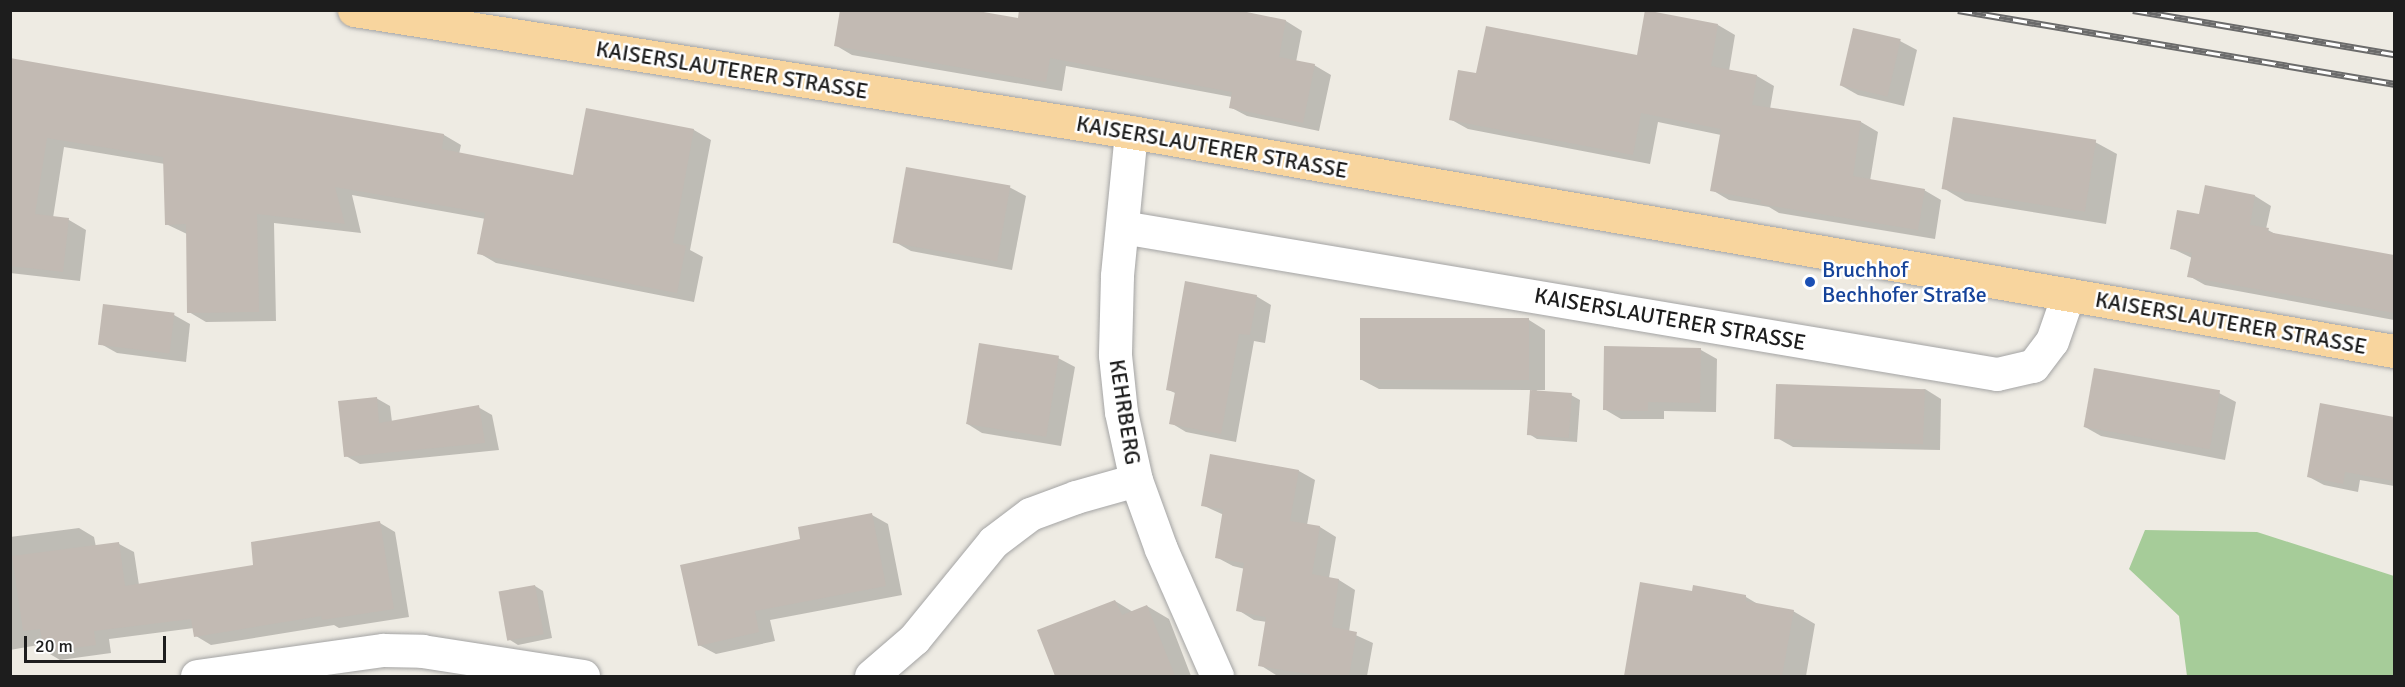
<!DOCTYPE html>
<meta charset="utf-8">
<style>
body{margin:0}
#map{position:relative;width:2405px;height:687px;overflow:hidden;background:#eeebe3;font-family:Signika,sans-serif}
div>[style]{position:absolute}
[style*='--x']{left:calc(var(--x)*1px);top:calc(var(--y)*1px);width:calc(var(--w)*1px);rotate:calc(var(--a)*1deg)}
.forest>*{inset:0;background:#a6cc99}
.shadow>*{inset:0;background:#0003}
.building>*{inset:0;background:#c2bab3;transform-origin:0 0}
.roads{filter:drop-shadow(0 0 2px #a4a4a4) drop-shadow(0 0 2px #a4a4a4)}
.minor>*{height:33px;margin:-16.5px;padding:0 16.5px;transform-origin:16.5px;border-radius:16.5px;background:#fff}
.major>*{height:33px;margin:-16.5px;padding:0 16.5px;transform-origin:16.5px;border-radius:16.5px;background:#f8d59e}
.rail>*{height:7px;margin-top:-3.5px;transform-origin:0;background:repeating-linear-gradient(90deg,#fff 0 14px,#6b6b6b 0 28px);box-sizing:border-box;border-block:2px solid #6b6b6b}
.dots>*{width:16px;height:16px;translate:-50% -50%;box-sizing:border-box;border:3px solid #fff;border-radius:50%}
span{translate:-50% -50%;white-space:nowrap;text-align:center;line-height:1.15;-webkit-text-stroke:5px #fff;paint-order:stroke}
.street-label{font-size:22px;color:#1d1d1d}
.transit-label{font-size:22px;color:#164399}
.left{translate:0 -50%;text-align:left}
.frame{position:absolute;inset:0;border:12px solid #1d1d1d;pointer-events:none}
.scale{position:absolute;left:24px;top:636px;width:142px;height:27px;box-sizing:border-box;border:3px solid #1d1d1d;border-top:0;padding-left:8px;font-size:18px;line-height:21px;white-space:nowrap;color:#1d1d1d;-webkit-text-stroke:4px #fff;paint-order:stroke}
</style>
<div id="map">
<div class="forest">
<div style="clip-path:polygon(2145px 530px,2257px 532px,2394px 576px,2394px 676px,2187px 676px,2179px 616px,2129px 569px)"></div>
</div>
<div class="shadow">
<div style="clip-path:polygon(1234px 10px,1286px 21px,1302px 31px,1296px 62px,1314px 65px,1331px 75px,1319px 131px,1247px 116px,1230px 107px,1232px 97px,1066px 66px,1062px 91px,852px 55px,835px 45px,1019px 20px)"></div>
<div style="clip-path:polygon(1718px 25px,1735px 35px,1729px 71px,1757px 76px,1774px 86px,1770px 109px,1861px 122px,1878px 132px,1870px 181px,1924px 190px,1941px 200px,1935px 239px,1779px 213px,1769px 207px,1729px 200px,1712px 190px,1721px 135px,1658px 122px,1650px 164px,1468px 129px,1450px 119px,1478px 75px,1639px 57px)"></div>
<div style="clip-path:polygon(1900px 41px,1917px 50px,1904px 106px,1858px 95px,1842px 86px)"></div>
<div style="clip-path:polygon(10px 60px,444px 135px,461px 145px,459px 154px,575px 177px,587px 110px,694px 130px,711px 140px,690px 250px,703px 257px,694px 302px,496px 263px,479px 253px,486px 219px,352px 195px,361px 233px,274px 223px,276px 321px,206px 322px,189px 312px,187px 234px,166px 224px,165px 164px,64px 147px,53px 218px,69px 220px,86px 230px,80px 281px,10px 273px)"></div>
<div style="clip-path:polygon(2095px 142px,2117px 154px,2106px 224px,1965px 201px,1943px 188px)"></div>
<div style="clip-path:polygon(1009px 187px,1026px 196px,1012px 270px,911px 251px,895px 242px)"></div>
<div style="clip-path:polygon(2206px 187px,2255px 196px,2271px 206px,2266px 229px,2279px 236px,2394px 256px,2394px 320px,2205px 285px,2189px 276px,2192px 258px,2171px 248px,2201px 216px)"></div>
<div style="clip-path:polygon(1256px 296px,1271px 305px,1265px 343px,1254px 341px,1236px 442px,1186px 432px,1171px 423px,1177px 394px,1167px 389px)"></div>
<div style="clip-path:polygon(174px 315px,190px 324px,186px 362px,117px 353px,101px 344px)"></div>
<div style="clip-path:polygon(1529px 320px,1545px 330px,1545px 390px,1537px 390px,1536px 392px,1571px 395px,1580px 400px,1577px 442px,1537px 439px,1529px 434px,1532px 390px,1379px 389px,1362px 380px)"></div>
<div style="clip-path:polygon(1701px 350px,1717px 359px,1716px 412px,1664px 411px,1664px 419px,1621px 419px,1604px 409px)"></div>
<div style="clip-path:polygon(1058px 358px,1075px 367px,1061px 446px,982px 433px,966px 423px)"></div>
<div style="clip-path:polygon(1925px 389px,1941px 399px,1940px 450px,1793px 447px,1777px 438px)"></div>
<div style="clip-path:polygon(2219px 393px,2236px 402px,2225px 460px,2101px 436px,2085px 427px)"></div>
<div style="clip-path:polygon(376px 398px,390px 406px,392px 422px,478px 407px,492px 415px,499px 450px,360px 464px,346px 456px)"></div>
<div style="clip-path:polygon(2322px 405px,2394px 418px,2394px 486px,2360px 480px,2358px 492px,2324px 485px,2309px 477px)"></div>
<div style="clip-path:polygon(1299px 471px,1315px 480px,1307px 525px,1320px 527px,1336px 537px,1329px 578px,1339px 580px,1355px 590px,1349px 632px,1373px 643px,1367px 676px,1287px 676px,1276px 675px,1260px 665px,1267px 622px,1254px 620px,1238px 610px,1245px 569px,1233px 566px,1216px 557px,1224px 515px,1202px 505px)"></div>
<div style="clip-path:polygon(872px 515px,888px 524px,902px 595px,770px 620px,775px 641px,716px 654px,699px 645px,802px 540px)"></div>
<div style="clip-path:polygon(380px 523px,395px 532px,409px 617px,339px 628px,334px 625px,211px 645px,196px 636px,194px 628px,109px 639px,111px 653px,60px 660px,45px 651px,44px 644px,10px 650px,10px 537px,79px 528px,94px 537px,96px 547px,119px 544px,134px 552px,139px 585px,254px 566px)"></div>
<div style="clip-path:polygon(1642px 584px,1693px 593px,1746px 597px,1761px 606px,1793px 611px,1815px 624px,1806px 676px,1625px 676px)"></div>
<div style="clip-path:polygon(535px 586px,543px 591px,552px 638px,518px 645px,510px 640px)"></div>
<div style="clip-path:polygon(1115px 601px,1133px 612px,1147px 606px,1169px 619px,1191px 676px,1057px 676px,1039px 631px)"></div>
</div>
<div class="building">
<div style="clip-path:polygon(840px 10px,972px 10px,1018px 18px,1019px 10px,1237px 10px,1286px 20px,1279px 57px,1315px 64px,1303px 123px,1229px 108px,1232px 92px,1050px 58px,1046px 82px,834px 46px)"></div>
<div style="clip-path:polygon(1645px 10px,1718px 24px,1711px 66px,1757px 75px,1752px 105px,1861px 121px,1853px 176px,1925px 189px,1918px 230px,1760px 204px,1761px 200px,1710px 191px,1721px 129px,1641px 113px,1633px 155px,1449px 120px,1458px 70px,1476px 73px,1486px 26px,1637px 55px)"></div>
<div style="left:1853px;top:28px;width:49px;height:59px;rotate:13deg"></div>
<div style="clip-path:polygon(10px 58px,444px 134px,442px 149px,573px 175px,586px 108px,694px 129px,673px 243px,686px 246px,677px 293px,477px 254px,485px 213px,335px 187px,345px 224px,257px 214px,259px 312px,187px 313px,186px 224px,165px 225px,163px 157px,47px 138px,35px 214px,69px 218px,63px 272px,10px 266px)"></div>
<div style="left:1953px;top:117px;width:145px;height:73px;rotate:9deg"></div>
<div style="left:906px;top:167px;width:106px;height:77px;rotate:10deg"></div>
<div style="clip-path:polygon(2205px 185px,2255px 195px,2250px 225px,2269px 228px,2268px 232px,2394px 255px,2394px 313px,2187px 277px,2192px 253px,2170px 249px,2177px 210px,2199px 214px)"></div>
<div style="clip-path:polygon(1185px 281px,1257px 295px,1250px 335px,1239px 334px,1221px 434px,1169px 424px,1175px 392px,1166px 390px)"></div>
<div style="left:103px;top:304px;width:72px;height:41px;rotate:7deg"></div>
<div style="left:1360px;top:318px;width:169px;height:62px"></div>
<div style="left:979px;top:343px;width:81px;height:82px;rotate:9deg"></div>
<div style="clip-path:polygon(1604px 346px,1701px 348px,1700px 403px,1648px 402px,1648px 411px,1603px 410px)"></div>
<div style="left:2094px;top:368px;width:128px;height:60px;rotate:10deg"></div>
<div style="left:1776px;top:384px;width:149px;height:55px;rotate:2deg"></div>
<div style="left:1530px;top:390px;width:42px;height:45px;rotate:4deg"></div>
<div style="clip-path:polygon(377px 397px,379px 423px,479px 405px,485px 443px,344px 457px,338px 401px)"></div>
<div style="clip-path:polygon(2320px 403px,2394px 417px,2394px 481px,2345px 472px,2343px 484px,2307px 477px)"></div>
<div style="clip-path:polygon(1210px 454px,1299px 470px,1290px 521px,1320px 526px,1312px 574px,1339px 579px,1332px 627px,1357px 632px,1349px 676px,1321px 676px,1258px 666px,1266px 617px,1236px 611px,1244px 563px,1215px 558px,1223px 509px,1201px 506px)"></div>
<div style="clip-path:polygon(872px 513px,886px 586px,755px 611px,759px 632px,698px 646px,680px 565px,800px 539px,798px 527px)"></div>
<div style="clip-path:polygon(380px 521px,394px 609px,322px 620px,321px 616px,194px 637px,191px 619px,94px 631px,96px 645px,44px 652px,40px 629px,23px 631px,12px 556px,119px 542px,125px 586px,253px 565px,251px 542px)"></div>
<div style="clip-path:polygon(1640px 582px,1692px 591px,1693px 585px,1746px 595px,1746px 601px,1794px 610px,1782px 676px,1624px 676px)"></div>
<div style="left:535px;top:585px;width:50px;height:37px;rotate:80deg"></div>
<div style="clip-path:polygon(1115px 600px,1122px 615px,1147px 605px,1175px 676px,1055px 676px,1037px 630px)"></div>
</div>
<div class="roads">
<div class="minor">
<div style="--x:1131;--y:132;--w:145;--a:95.6"></div>
<div style="--x:1117;--y:276;--w:79;--a:91.5"></div>
<div style="--x:1115;--y:355;--w:57;--a:84"></div>
<div style="--x:1121;--y:412;--w:70;--a:77.6"></div>
<div style="--x:1136;--y:480;--w:73;--a:70.1"></div>
<div style="--x:1161;--y:549;--w:139;--a:66.2"></div>
<div style="--x:1122;--y:227;--w:887;--a:9.54"></div>
<div style="--x:1997;--y:374;--w:37;--a:-13"></div>
<div style="--x:2033;--y:366;--w:31;--a:-53"></div>
<div style="--x:2052;--y:341;--w:49;--a:-70.8"></div>
<div style="--x:197;--y:676;--w:188;--a:-8"></div>
<div style="--x:383;--y:650;--w:39;--a:1"></div>
<div style="--x:422;--y:651;--w:163;--a:8.8"></div>
<div style="--x:871;--y:676;--w:57;--a:-40.7"></div>
<div style="--x:914;--y:639;--w:125;--a:-50.8"></div>
<div style="--x:993;--y:542;--w:46;--a:-37.1"></div>
<div style="--x:1030;--y:514;--w:49;--a:-20.3"></div>
<div style="--x:1076;--y:497;--w:62;--a:-15.8"></div>
</div>
<div class="major">
<div style="--x:354;--y:10;--w:787;--a:8.92"></div>
<div style="--x:1131;--y:132;--w:1282;--a:9.84"></div>
</div>
</div>
<div class="rail">
<div style="--x:1958;--y:10;--w:442;--a:9.6"></div>
<div style="--x:2133;--y:10;--w:265;--a:9.6"></div>
</div>
<div class="dots">
<div style="left:1810px;top:282px;background:#1a4fb4"></div>
</div>
<div class="street-label">
<span style="left:732px;top:70px;rotate:9deg">KAISERSLAUTERER STRASSE</span>
<span style="left:1212px;top:147px;rotate:10deg">KAISERSLAUTERER STRASSE</span>
<span style="left:1670px;top:319px;rotate:10deg">KAISERSLAUTERER STRASSE</span>
<span style="left:2231px;top:323px;rotate:10deg">KAISERSLAUTERER STRASSE</span>
<span style="left:1125px;top:412px;rotate:81deg">KEHRBERG</span>
</div>
<div class="transit-label">
<span class="left" style="left:1822px;top:282px">Bruchhof<br>Bechhofer Straße</span>
</div>
<div class="frame"></div>
<div class="scale">20 m</div>
</div>
